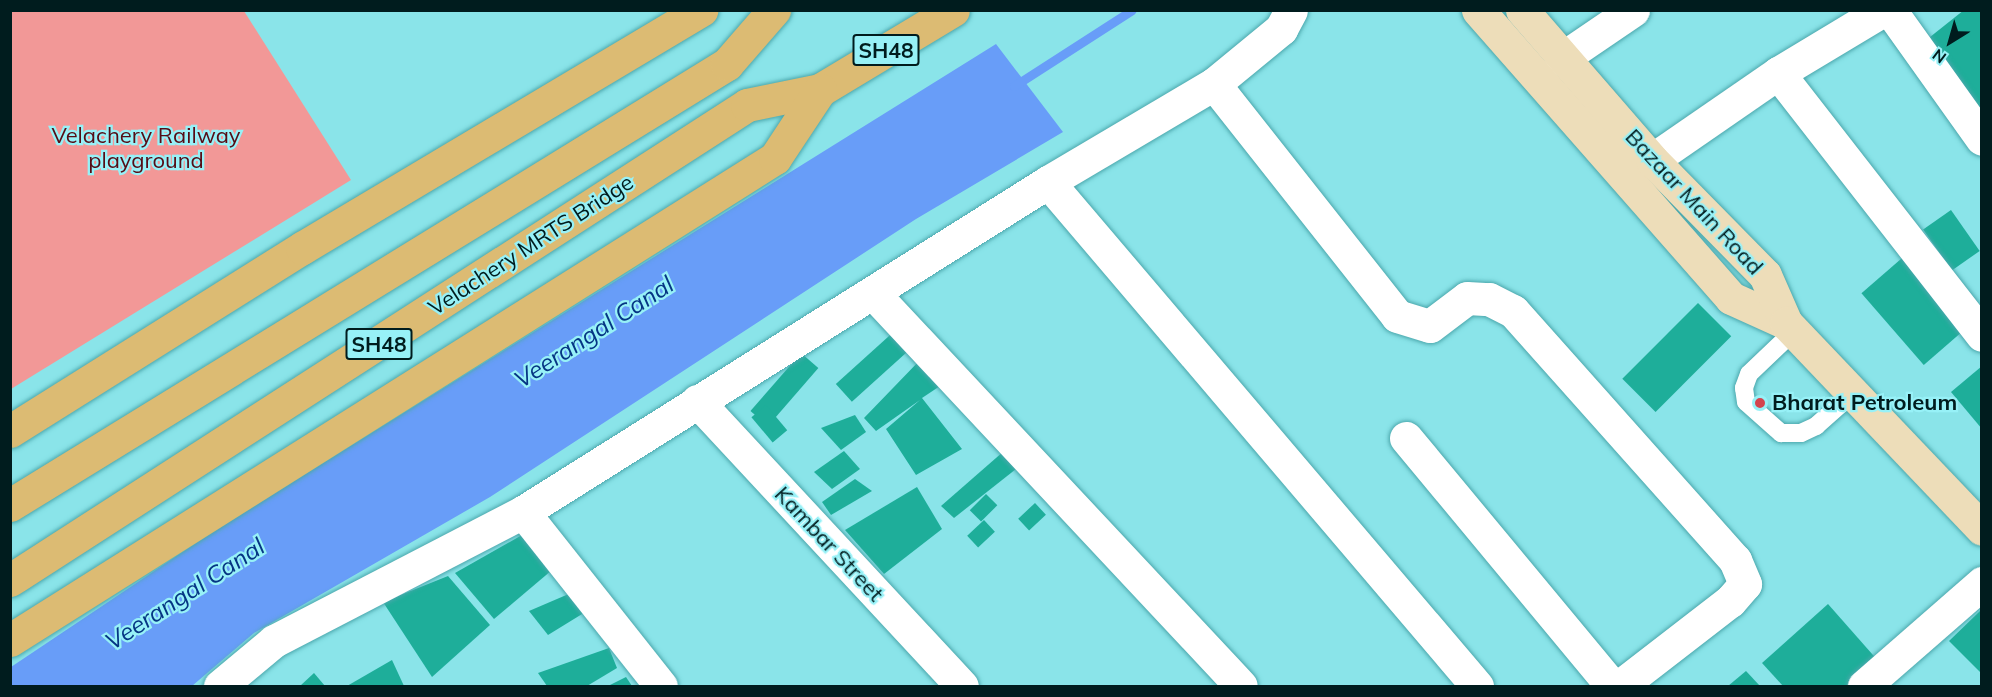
<!DOCTYPE html>
<style>
body{margin:0}
#map{position:relative;width:1992px;height:697px;overflow:hidden;background:#8ae4e9;font-family:Mulish,sans-serif}
div>[style]{position:absolute}
[style*='--x']{left:calc(var(--x)*1px);top:calc(var(--y)*1px);width:calc(var(--w)*1px);rotate:calc(var(--a)*1deg)}
.green>*{inset:0;background:#f29897}
.water>*{inset:0;background:#689df8}
.stream>*{height:9px;margin:-4.5px;padding:0 4.5px;transform-origin:4.5px;border-radius:4.5px;background:#689df8}
.building>*{inset:0;background:#1eae9a;transform-origin:0 0}
.roads{filter:drop-shadow(0 0 2px #4ba7ac) drop-shadow(0 0 2px #4ba7ac)}
.lane>*{height:18px;margin:-9px;padding:0 9px;transform-origin:9px;border-radius:9px;background:#fff}
.street>*{height:33px;margin:-16.5px;padding:0 16.5px;transform-origin:16.5px;border-radius:16.5px;background:#fff}
.secondary>*{height:33px;margin:-16.5px;padding:0 16.5px;transform-origin:16.5px;border-radius:16.5px;background:#edddb9}
.primary>*{height:33px;margin:-16.5px;padding:0 16.5px;transform-origin:16.5px;border-radius:16.5px;background:#dcbb73}
.dots>*{width:16px;height:16px;translate:-50% -50%;box-sizing:border-box;border:3px solid #97f1f7;border-radius:50%}
span{translate:-50% -50%;white-space:nowrap;text-align:center;line-height:1.15;-webkit-text-stroke:4.5px #97f1f7;paint-order:stroke}
.shield-label span{padding:2px 4px;background:#97f1f7;border:2px solid;border-radius:4px;-webkit-text-stroke-width:0}
.shield-label{font-size:21px;color:#001c1e;font-weight:700}
.park-label{font-size:22px;color:#560c15}
.street-label{font-size:22px;color:#001c1e}
.poi-label{font-size:22px;color:#001c1e;font-weight:700}
.left{translate:0 -50%;text-align:left}
.water-label{font-size:24px;color:#053584;font-style:italic}
.frame{position:absolute;inset:0;border:12px solid #001c1e;pointer-events:none}
.north{position:absolute;left:1920px;top:12px;width:60px;height:60px;-webkit-text-stroke:4px #97f1f7;paint-order:stroke;rotate:217deg;font-size:16px;font-weight:700;line-height:24px;text-align:center;color:#001c1e}
.north::after{content:'';display:block;margin:auto;width:21px;height:27px;background:#001c1e;clip-path:polygon(50% 0,100% 100%,50% 72%,0 100%)}
</style>
<div id="map">
<div class="green">
<div style="clip-path:polygon(11px 10px,244px 11px,351px 180px,11px 389px)"></div>
</div>
<div class="water">
<div style="clip-path:polygon(996px 44px,1063px 132px,916px 219px,490px 497px,254px 633px,192px 686px,11px 686px,11px 667px,211px 533px)"></div>
</div>
<div class="stream">
<div style="--x:1014;--y:86;--w:140;--a:-32.8"></div>
</div>
<div class="building">
<div style="clip-path:polygon(1964px 10px,1982px 10px,1982px 115px,1925px 41px)"></div>
<div style="left:1951px;top:210px;width:50px;height:34px;rotate:55deg"></div>
<div style="left:1909px;top:252px;width:95px;height:63px;rotate:49deg"></div>
<div style="left:1698px;top:303px;width:47px;height:107px;rotate:45deg"></div>
<div style="left:899px;top:327px;width:24px;height:85px;rotate:48deg"></div>
<div style="left:801px;top:353px;width:23px;height:77px;rotate:41deg"></div>
<div style="clip-path:polygon(921px 359px,946px 382px,922px 398px,962px 449px,916px 475px,886px 429px,920px 400px,876px 431px,864px 418px)"></div>
<div style="clip-path:polygon(1982px 366px,1982px 429px,1951px 392px)"></div>
<div style="left:766px;top:405px;width:33px;height:19px;rotate:50deg"></div>
<div style="clip-path:polygon(855px 415px,866px 432px,841px 450px,821px 428px)"></div>
<div style="clip-path:polygon(844px 451px,860px 469px,832px 489px,814px 472px)"></div>
<div style="clip-path:polygon(1004px 451px,1016px 469px,954px 518px,941px 506px)"></div>
<div style="clip-path:polygon(855px 479px,872px 491px,831px 515px,822px 502px)"></div>
<div style="clip-path:polygon(917px 487px,942px 529px,884px 574px,845px 530px)"></div>
<div style="left:986px;top:494px;width:16px;height:23px;rotate:45deg"></div>
<div style="left:1035px;top:503px;width:16px;height:23px;rotate:47deg"></div>
<div style="left:984px;top:520px;width:16px;height:23px;rotate:47deg"></div>
<div style="clip-path:polygon(522px 535px,552px 570px,494px 619px,455px 573px)"></div>
<div style="clip-path:polygon(448px 576px,490px 625px,432px 677px,383px 602px)"></div>
<div style="clip-path:polygon(571px 593px,587px 611px,548px 635px,529px 611px)"></div>
<div style="clip-path:polygon(1828px 604px,1880px 663px,1853px 686px,1783px 686px,1762px 663px)"></div>
<div style="clip-path:polygon(1982px 609px,1982px 674px,1949px 641px)"></div>
<div style="clip-path:polygon(609px 648px,617px 668px,587px 686px,547px 686px,538px 673px)"></div>
<div style="clip-path:polygon(392px 660px,404px 686px,347px 686px)"></div>
<div style="clip-path:polygon(1746px 671px,1760px 686px,1728px 686px)"></div>
<div style="clip-path:polygon(314px 673px,325px 686px,300px 686px)"></div>
<div style="clip-path:polygon(626px 677px,632px 686px,608px 686px)"></div>
</div>
<div class="roads">
<div class="lane">
<div style="--x:1794;--y:331;--w:62;--a:136.3"></div>
<div style="--x:1749;--y:374;--w:15;--a:110"></div>
<div style="--x:1744;--y:388;--w:14;--a:82"></div>
<div style="--x:1746;--y:402;--w:47;--a:41.5"></div>
<div style="--x:1781;--y:433;--w:20;--a:0"></div>
<div style="--x:1801;--y:433;--w:17;--a:-25"></div>
<div style="--x:1816;--y:426;--w:50;--a:-41.7"></div>
</div>
<div class="street">
<div style="--x:1883;--y:10;--w:122;--a:149"></div>
<div style="--x:1778;--y:73;--w:332;--a:52.1"></div>
<div style="--x:1890;--y:10;--w:158;--a:54.5"></div>
<div style="--x:1561;--y:59;--w:87;--a:-34.2"></div>
<div style="--x:1214;--y:84;--w:295;--a:51.7"></div>
<div style="--x:1397;--y:316;--w:34;--a:17"></div>
<div style="--x:1430;--y:326;--w:46;--a:-37.1"></div>
<div style="--x:1467;--y:298;--w:22;--a:3"></div>
<div style="--x:1489;--y:299;--w:27;--a:27"></div>
<div style="--x:1513;--y:311;--w:334;--a:48.3"></div>
<div style="--x:1735;--y:560;--w:26;--a:67"></div>
<div style="--x:1745;--y:584;--w:23;--a:131"></div>
<div style="--x:1730;--y:601;--w:139;--a:142.3"></div>
<div style="--x:1652;--y:160;--w:153;--a:-34.6"></div>
<div style="--x:1048;--y:182;--w:662;--a:49.6"></div>
<div style="--x:873;--y:293;--w:538;--a:46.88"></div>
<div style="--x:697;--y:401;--w:389;--a:47.1"></div>
<div style="--x:1406;--y:438;--w:322;--a:50.3"></div>
<div style="--x:523;--y:512;--w:222;--a:51.6"></div>
<div style="--x:220;--y:686;--w:70;--a:-39.8"></div>
<div style="--x:274;--y:641;--w:280;--a:-27.4"></div>
<div style="--x:523;--y:512;--w:620;--a:-32.15"></div>
<div style="--x:1048;--y:182;--w:193;--a:-30.6"></div>
<div style="--x:1214;--y:84;--w:87;--a:-39.4"></div>
<div style="--x:1281;--y:29;--w:21;--a:-62"></div>
<div style="--x:1864;--y:686;--w:157;--a:-41.1"></div>
</div>
<div class="secondary">
<div style="--x:1478;--y:10;--w:383;--a:48.7"></div>
<div style="--x:1731;--y:298;--w:60;--a:24.4"></div>
<div style="--x:1522;--y:10;--w:198;--a:49.1"></div>
<div style="--x:1652;--y:160;--w:161;--a:45.5"></div>
<div style="--x:1765;--y:275;--w:52;--a:66.4"></div>
<div style="--x:1786;--y:323;--w:284;--a:46.4"></div>
</div>
<div class="primary">
<div style="--x:10;--y:431;--w:345;--a:-32.1"></div>
<div style="--x:302;--y:248;--w:465;--a:-30.8"></div>
<div style="--x:10;--y:505;--w:842;--a:-31.59"></div>
<div style="--x:727;--y:64;--w:72;--a:-49"></div>
<div style="--x:10;--y:580;--w:877;--a:-32.8"></div>
<div style="--x:747;--y:105;--w:75;--a:-11.6"></div>
<div style="--x:820;--y:90;--w:155;--a:-31"></div>
<div style="--x:10;--y:640;--w:904;--a:-32.21"></div>
<div style="--x:775;--y:158;--w:82;--a:-56.5"></div>
</div>
</div>
<div class="dots">
<div style="left:1760px;top:403px;background:#d4444e"></div>
</div>
<div class="shield-label">
<span style="left:886px;top:50px">SH48</span>
<span style="left:379px;top:344px">SH48</span>
</div>
<div class="park-label">
<span style="left:146px;top:148px">Velachery Railway<br>playground</span>
</div>
<div class="street-label">
<span style="left:1694px;top:202px;rotate:47deg">Bazaar Main Road</span>
<span style="left:531px;top:245px;rotate:-33deg">Velachery MRTS Bridge</span>
<span style="left:829px;top:544px;rotate:47deg">Kambar Street</span>
</div>
<div class="poi-label">
<span class="left" style="left:1772px;top:403px">Bharat Petroleum</span>
</div>
<div class="water-label">
<span style="left:594px;top:332px;rotate:-33deg">Veerangal Canal</span>
<span style="left:185px;top:594px;rotate:-33deg">Veerangal Canal</span>
</div>
<div class="frame"></div>
<div class="north">N</div>
</div>
